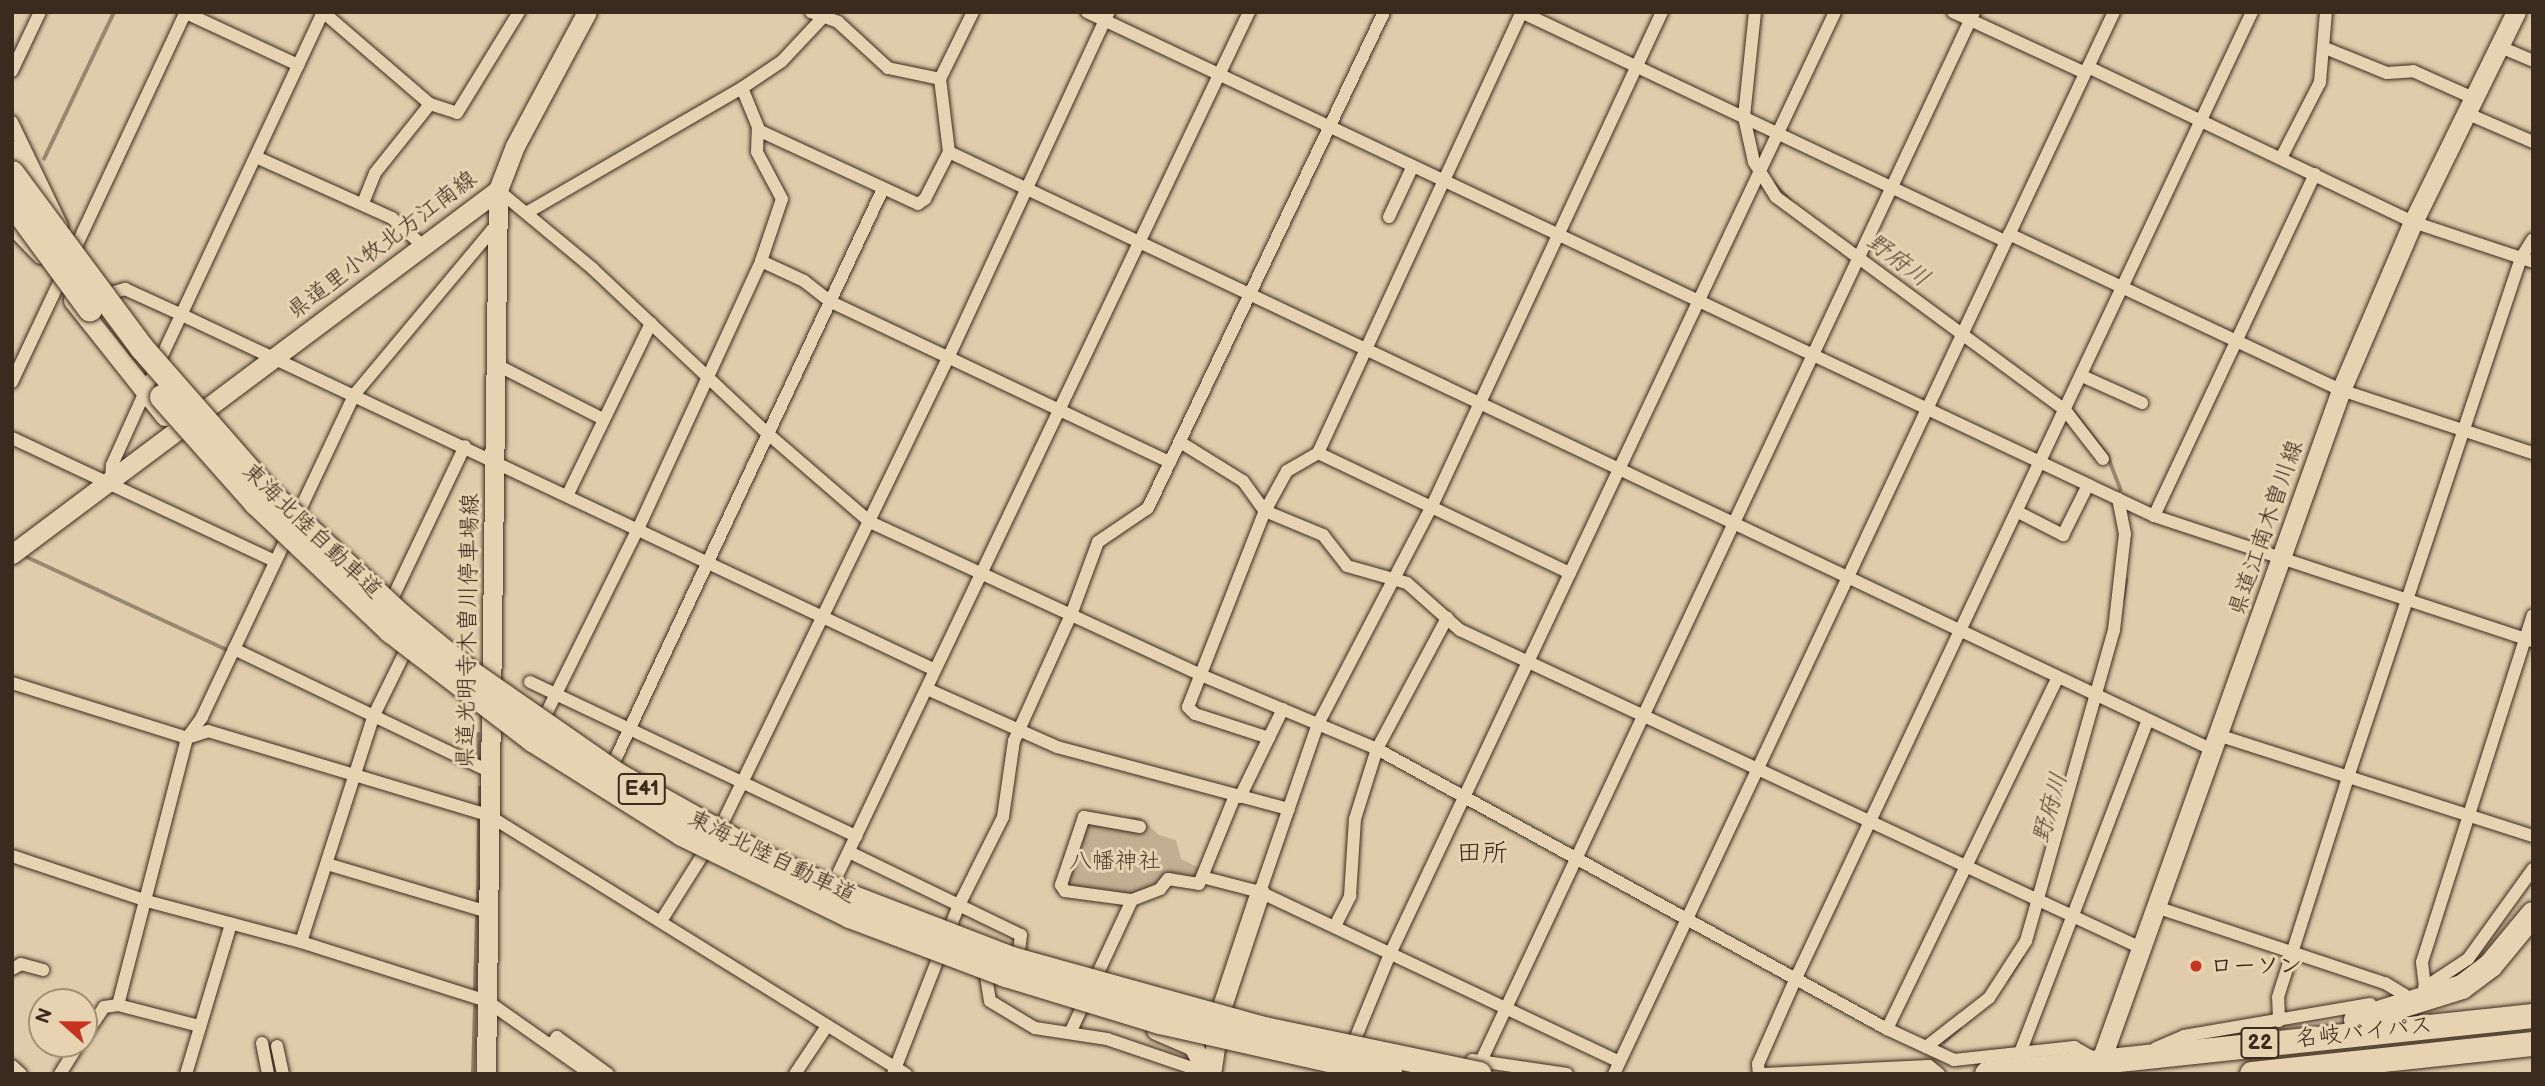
<!DOCTYPE html>
<meta charset="utf-8">
<style>
body{margin:0}
#map{position:relative;width:2545px;height:1086px;overflow:hidden;background:#e0ccab;font-family:"Balsamiq Sans","Klee One",sans-serif}
div>[style]{position:absolute}
[style*='--x']{left:calc(var(--x)*1px);top:calc(var(--y)*1px);width:calc(var(--w)*1px);rotate:calc(var(--a)*1deg)}
.green>*{inset:0;background:#c2ae91}
.stream>*{height:3.5px;margin:-1.75px;padding:0 1.75px;transform-origin:1.75px;border-radius:1.75px;background:#9a8770}
.roads{filter:drop-shadow(0 0 2px #3b2a1e) drop-shadow(0 0 2px #3b2a1e)}
.street>*{height:12px;margin:-6px;padding:0 6px;transform-origin:6px;border-radius:6px;background:#e7d3b1}
.secondary>*{height:19px;margin:-9.5px;padding:0 9.5px;transform-origin:9.5px;border-radius:9.5px;background:#e7d3b1}
.highway>*{height:24px;margin:-12px;padding:0 12px;transform-origin:12px;border-radius:12px;background:#e7d3b1}
.bridges{filter:drop-shadow(0 0 2px #3b2a1e) drop-shadow(0 0 2px #3b2a1e)}
.highway-bridge>*{height:24px;margin:-12px;padding:0 12px;transform-origin:12px;border-radius:12px;background:#e7d3b1}
.dots>*{width:19px;height:19px;translate:-50% -50%;box-sizing:border-box;border:4px solid #e7d3b1;border-radius:50%}
span{translate:-50% -50%;white-space:nowrap;text-align:center;line-height:1.15;-webkit-text-stroke:6px #e7d3b1;paint-order:stroke}
.shield-label span{padding:2px 5px;background:#e7d3b1;border:2px solid;border-radius:5px;-webkit-text-stroke-width:0}
.shield-label{font-size:21px;color:#3b2a1e;font-weight:700}
.street-label{font-size:23px;color:#3b2a1e}
.park-label{font-size:23px;color:#4f3e2f}
.poi-label{font-size:23px;color:#3b2a1e;font-weight:700}
.left{translate:0 -50%;text-align:left}
.water-label{font-size:24px;color:#534132;font-style:italic}
.quarter-label{font-size:26px;color:#3b2a1e}
.frame{position:absolute;inset:0;border:14px solid #3b2a1e;pointer-events:none}
.north{position:absolute;left:28px;top:988px;width:70px;height:70px;box-sizing:border-box;background:#e7d3b1;border:2px solid #a28f76;border-radius:50%;rotate:291deg;font-size:19px;font-weight:700;line-height:28px;text-align:center;color:#3b2a1e}
.north::after{content:'';display:block;margin:auto;width:24px;height:32px;background:#c8321e;clip-path:polygon(50% 0,100% 100%,50% 72%,0 100%)}
</style>
<div id="map">
<div class="green">
<div style="clip-path:polygon(1088px 814px,1123px 825px,1131px 817px,1139px 817px,1159px 835px,1176px 840px,1181px 859px,1202px 869px,1199px 884px,1168px 879px,1132px 900px,1065px 891px)"></div>
</div>
<div class="stream">
<div style="--x:44;--y:159;--w:163;--a:-64.5"></div>
<div style="--x:1774;--y:183;--w:23;--a:47"></div>
<div style="--x:2074;--y:412;--w:56;--a:52.3"></div>
<div style="--x:2108;--y:456;--w:36;--a:69"></div>
<div style="--x:27;--y:557;--w:221;--a:24.9"></div>
<div style="--x:2123;--y:600;--w:20;--a:-81"></div>
<div style="--x:479;--y:734;--w:28;--a:90"></div>
<div style="--x:480;--y:807;--w:19;--a:-90"></div>
<div style="--x:478;--y:905;--w:84;--a:-89.3"></div>
<div style="--x:2007;--y:980;--w:27;--a:-57"></div>
<div style="--x:475;--y:989;--w:73;--a:-88.4"></div>
<div style="--x:1944;--y:1042;--w:21;--a:-41"></div>
<div style="--x:473;--y:1074;--w:67;--a:-88.3"></div>
</div>
<div class="roads">
<div class="street">
<div style="--x:184;--y:12;--w:126;--a:24.9"></div>
<div style="--x:811;--y:12;--w:29;--a:20"></div>
<div style="--x:838;--y:22;--w:68;--a:42.6"></div>
<div style="--x:888;--y:68;--w:53;--a:11.9"></div>
<div style="--x:1087;--y:12;--w:1180;--a:25.28"></div>
<div style="--x:2154;--y:516;--w:399;--a:18.3"></div>
<div style="--x:1521;--y:12;--w:535;--a:25.32"></div>
<div style="--x:1755;--y:12;--w:106;--a:96"></div>
<div style="--x:1744;--y:117;--w:46;--a:77.5"></div>
<div style="--x:1754;--y:162;--w:41;--a:57.8"></div>
<div style="--x:1776;--y:197;--w:359;--a:36.4"></div>
<div style="--x:2065;--y:410;--w:62;--a:52.2"></div>
<div style="--x:1953;--y:12;--w:145;--a:24.8"></div>
<div style="--x:2498;--y:46;--w:38;--a:23"></div>
<div style="--x:2325;--y:48;--w:67;--a:22"></div>
<div style="--x:2387;--y:73;--w:26;--a:-4"></div>
<div style="--x:2413;--y:71;--w:66;--a:24.2"></div>
<div style="--x:2088;--y:67;--w:360;--a:25.5"></div>
<div style="--x:2413;--y:222;--w:126;--a:18.4"></div>
<div style="--x:12;--y:71;--w:65;--a:-64.6"></div>
<div style="--x:2466;--y:113;--w:73;--a:23.4"></div>
<div style="--x:12;--y:122;--w:115;--a:64.3"></div>
<div style="--x:758;--y:130;--w:176;--a:24.8"></div>
<div style="--x:918;--y:204;--w:9;--a:-36"></div>
<div style="--x:925;--y:199;--w:53;--a:-62.9"></div>
<div style="--x:949;--y:152;--w:74;--a:-97"></div>
<div style="--x:940;--y:79;--w:75;--a:-63.8"></div>
<div style="--x:949;--y:152;--w:1398;--a:25.32"></div>
<div style="--x:256;--y:157;--w:149;--a:24.2"></div>
<div style="--x:392;--y:218;--w:39;--a:42"></div>
<div style="--x:2281;--y:158;--w:85;--a:-62.8"></div>
<div style="--x:2320;--y:82;--w:70;--a:-85.1"></div>
<div style="--x:498;--y:190;--w:124;--a:39.7"></div>
<div style="--x:593;--y:269;--w:241;--a:43.3"></div>
<div style="--x:768;--y:434;--w:135;--a:40.8"></div>
<div style="--x:870;--y:522;--w:365;--a:24.8"></div>
<div style="--x:1201;--y:675;--w:191;--a:22.8"></div>
<div style="--x:1377;--y:749;--w:582;--a:28.77"></div>
<div style="--x:1887;--y:1029;--w:74;--a:24.8"></div>
<div style="--x:1954;--y:1060;--w:121;--a:-6.2"></div>
<div style="--x:2074;--y:1047;--w:24;--a:30"></div>
<div style="--x:363;--y:203;--w:32;--a:-68"></div>
<div style="--x:375;--y:173;--w:88;--a:-51.4"></div>
<div style="--x:528;--y:212;--w:247;--a:-30.1"></div>
<div style="--x:742;--y:88;--w:48;--a:-34"></div>
<div style="--x:782;--y:61;--w:67;--a:-46.8"></div>
<div style="--x:1389;--y:217;--w:54;--a:-64.9"></div>
<div style="--x:12;--y:229;--w:40;--a:46"></div>
<div style="--x:2009;--y:234;--w:367;--a:25.2"></div>
<div style="--x:2341;--y:390;--w:202;--a:18.2"></div>
<div style="--x:72;--y:255;--w:268;--a:-64.9"></div>
<div style="--x:761;--y:261;--w:47;--a:24.9"></div>
<div style="--x:804;--y:281;--w:34;--a:38"></div>
<div style="--x:831;--y:302;--w:375;--a:25.3"></div>
<div style="--x:111;--y:293;--w:15;--a:-16"></div>
<div style="--x:125;--y:289;--w:63;--a:24.5"></div>
<div style="--x:182;--y:315;--w:832;--a:25.24"></div>
<div style="--x:497;--y:365;--w:119;--a:27"></div>
<div style="--x:2082;--y:376;--w:66;--a:24.2"></div>
<div style="--x:12;--y:382;--w:122;--a:-64.7"></div>
<div style="--x:12;--y:438;--w:290;--a:25.1"></div>
<div style="--x:1180;--y:442;--w:74;--a:31.8"></div>
<div style="--x:1243;--y:481;--w:37;--a:54"></div>
<div style="--x:1265;--y:511;--w:46;--a:-61.2"></div>
<div style="--x:1287;--y:471;--w:36;--a:-30"></div>
<div style="--x:1318;--y:453;--w:486;--a:-65.2"></div>
<div style="--x:1318;--y:453;--w:279;--a:25.5"></div>
<div style="--x:111;--y:479;--w:14;--a:-86"></div>
<div style="--x:112;--y:465;--w:80;--a:-65.7"></div>
<div style="--x:145;--y:392;--w:420;--a:-64.9"></div>
<div style="--x:323;--y:12;--w:141;--a:40.7"></div>
<div style="--x:430;--y:104;--w:28;--a:18"></div>
<div style="--x:457;--y:113;--w:119;--a:-58.5"></div>
<div style="--x:568;--y:494;--w:190;--a:-64.1"></div>
<div style="--x:2018;--y:512;--w:51;--a:27.1"></div>
<div style="--x:2063;--y:535;--w:56;--a:-63.4"></div>
<div style="--x:2154;--y:516;--w:378;--a:-64.8"></div>
<div style="--x:393;--y:597;--w:167;--a:-64.5"></div>
<div style="--x:234;--y:649;--w:283;--a:25.6"></div>
<div style="--x:530;--y:682;--w:361;--a:25.3"></div>
<div style="--x:12;--y:683;--w:183;--a:17.4"></div>
<div style="--x:187;--y:738;--w:22;--a:-18"></div>
<div style="--x:208;--y:731;--w:292;--a:16.7"></div>
<div style="--x:488;--y:815;--w:492;--a:31.8"></div>
<div style="--x:927;--y:689;--w:142;--a:24"></div>
<div style="--x:1057;--y:747;--w:240;--a:15"></div>
<div style="--x:545;--y:716;--w:209;--a:-63.6"></div>
<div style="--x:638;--y:529;--w:295;--a:-65.3"></div>
<div style="--x:761;--y:261;--w:65;--a:-71.3"></div>
<div style="--x:782;--y:199;--w:53;--a:-118"></div>
<div style="--x:757;--y:152;--w:25;--a:-88"></div>
<div style="--x:758;--y:127;--w:42;--a:-112.3"></div>
<div style="--x:2218;--y:735;--w:331;--a:17.8"></div>
<div style="--x:1269;--y:738;--w:78;--a:-162"></div>
<div style="--x:1195;--y:714;--w:10;--a:-135"></div>
<div style="--x:1188;--y:707;--w:211;--a:-68.6"></div>
<div style="--x:1265;--y:511;--w:63;--a:22.5"></div>
<div style="--x:1323;--y:535;--w:39;--a:52"></div>
<div style="--x:1347;--y:566;--w:62;--a:15.8"></div>
<div style="--x:1407;--y:583;--w:71;--a:41.6"></div>
<div style="--x:1460;--y:630;--w:752;--a:25.03"></div>
<div style="--x:614;--y:762;--w:631;--a:-64.86"></div>
<div style="--x:1240;--y:797;--w:98;--a:-64"></div>
<div style="--x:1140;--y:827;--w:57;--a:-169.9"></div>
<div style="--x:1084;--y:817;--w:72;--a:108.7"></div>
<div style="--x:1061;--y:885;--w:7;--a:56"></div>
<div style="--x:1065;--y:891;--w:68;--a:7.7"></div>
<div style="--x:1132;--y:900;--w:30;--a:-21"></div>
<div style="--x:1160;--y:889;--w:13;--a:-51"></div>
<div style="--x:1168;--y:879;--w:31;--a:9"></div>
<div style="--x:1199;--y:884;--w:95;--a:-67.8"></div>
<div style="--x:849;--y:852;--w:191;--a:25.8"></div>
<div style="--x:1021;--y:935;--w:16;--a:97"></div>
<div style="--x:12;--y:856;--w:142;--a:18.4"></div>
<div style="--x:147;--y:901;--w:159;--a:14.9"></div>
<div style="--x:301;--y:942;--w:195;--a:17.6"></div>
<div style="--x:487;--y:1001;--w:127;--a:35.1"></div>
<div style="--x:327;--y:864;--w:168;--a:16.6"></div>
<div style="--x:1202;--y:877;--w:60;--a:14.5"></div>
<div style="--x:1260;--y:892;--w:397;--a:25.3"></div>
<div style="--x:835;--y:880;--w:962;--a:-64.5"></div>
<div style="--x:1260;--y:892;--w:178;--a:-71"></div>
<div style="--x:1318;--y:724;--w:244;--a:-62.4"></div>
<div style="--x:1431;--y:508;--w:547;--a:-65.03"></div>
<div style="--x:2156;--y:907;--w:241;--a:18.4"></div>
<div style="--x:2385;--y:983;--w:23;--a:31"></div>
<div style="--x:661;--y:921;--w:115;--a:-57.8"></div>
<div style="--x:722;--y:824;--w:520;--a:-64.12"></div>
<div style="--x:949;--y:356;--w:379;--a:-65.1"></div>
<div style="--x:1335;--y:926;--w:34;--a:-63"></div>
<div style="--x:1350;--y:896;--w:77;--a:-86.3"></div>
<div style="--x:1355;--y:819;--w:73;--a:-72.6"></div>
<div style="--x:1377;--y:749;--w:149;--a:-61.9"></div>
<div style="--x:301;--y:942;--w:238;--a:-72.2"></div>
<div style="--x:374;--y:715;--w:68;--a:-63.8"></div>
<div style="--x:12;--y:969;--w:10;--a:-29"></div>
<div style="--x:21;--y:964;--w:23;--a:15"></div>
<div style="--x:986;--y:976;--w:25;--a:81"></div>
<div style="--x:990;--y:1001;--w:52;--a:31"></div>
<div style="--x:1035;--y:1028;--w:73;--a:8.7"></div>
<div style="--x:1107;--y:1039;--w:106;--a:18.8"></div>
<div style="--x:2425;--y:987;--w:25;--a:-97"></div>
<div style="--x:2422;--y:962;--w:364;--a:-72.3"></div>
<div style="--x:2424;--y:988;--w:53;--a:-33.4"></div>
<div style="--x:2468;--y:959;--w:111;--a:-54.2"></div>
<div style="--x:118;--y:1005;--w:276;--a:-75.5"></div>
<div style="--x:187;--y:738;--w:26;--a:-54"></div>
<div style="--x:202;--y:717;--w:356;--a:-64.7"></div>
<div style="--x:354;--y:395;--w:215;--a:-50.1"></div>
<div style="--x:492;--y:230;--w:6;--a:0"></div>
<div style="--x:2279;--y:1021;--w:24;--a:-92"></div>
<div style="--x:2278;--y:997;--w:231;--a:-72.3"></div>
<div style="--x:2348;--y:777;--w:547;--a:-71.57"></div>
<div style="--x:2521;--y:258;--w:22;--a:-58"></div>
<div style="--x:1887;--y:1029;--w:391;--a:-64.1"></div>
<div style="--x:1070;--y:1033;--w:147;--a:-65"></div>
<div style="--x:84;--y:1037;--w:36;--a:-56"></div>
<div style="--x:104;--y:1007;--w:14;--a:-8"></div>
<div style="--x:118;--y:1005;--w:84;--a:14.5"></div>
<div style="--x:262;--y:1043;--w:32;--a:79"></div>
<div style="--x:551;--y:1045;--w:10;--a:-53"></div>
<div style="--x:557;--y:1037;--w:63;--a:36"></div>
<div style="--x:277;--y:1046;--w:29;--a:78"></div>
<div style="--x:1926;--y:1047;--w:80;--a:-37.9"></div>
<div style="--x:1989;--y:998;--w:68;--a:-57"></div>
<div style="--x:2026;--y:941;--w:323;--a:-74.2"></div>
<div style="--x:2114;--y:630;--w:97;--a:-83.5"></div>
<div style="--x:2125;--y:534;--w:36;--a:-101"></div>
<div style="--x:2156;--y:1048;--w:30;--a:-23"></div>
<div style="--x:2184;--y:1036;--w:189;--a:-9.8"></div>
<div style="--x:1351;--y:1049;--w:103;--a:-67.7"></div>
<div style="--x:1390;--y:954;--w:1042;--a:-64.71"></div>
<div style="--x:2020;--y:1053;--w:357;--a:-69"></div>
<div style="--x:1472;--y:1060;--w:96;--a:8.4"></div>
<div style="--x:12;--y:1066;--w:12;--a:42"></div>
<div style="--x:60;--y:1074;--w:36;--a:-58"></div>
<div style="--x:186;--y:1074;--w:157;--a:-73.3"></div>
<div style="--x:795;--y:1074;--w:58;--a:-56.3"></div>
<div style="--x:893;--y:1074;--w:181;--a:-68.7"></div>
<div style="--x:959;--y:905;--w:98;--a:-63.4"></div>
<div style="--x:1003;--y:817;--w:77;--a:-81.8"></div>
<div style="--x:1014;--y:741;--w:138;--a:-65.7"></div>
<div style="--x:1071;--y:615;--w:78;--a:-69.7"></div>
<div style="--x:1098;--y:542;--w:60;--a:-34.2"></div>
<div style="--x:1148;--y:508;--w:549;--a:-64.55"></div>
<div style="--x:1475;--y:1074;--w:1173;--a:-64.83"></div>
<div style="--x:1614;--y:1074;--w:1174;--a:-64.79"></div>
<div style="--x:1759;--y:1074;--w:10;--a:-96"></div>
<div style="--x:1758;--y:1064;--w:94;--a:-66.2"></div>
<div style="--x:1796;--y:978;--w:1068;--a:-64.73"></div>
<div style="--x:1765;--y:1074;--w:164;--a:-2.8"></div>
<div style="--x:1929;--y:1066;--w:13;--a:39"></div>
</div>
<div class="secondary">
<div style="--x:12;--y:150;--w:42;--a:58.6"></div>
<div style="--x:73;--y:300;--w:148;--a:51.6"></div>
<div style="--x:12;--y:554;--w:607;--a:-36.83"></div>
<div style="--x:1156;--y:1030;--w:40;--a:23.4"></div>
<div style="--x:1193;--y:1046;--w:32;--a:62"></div>
<div style="--x:486;--y:1074;--w:884;--a:-89.22"></div>
<div style="--x:498;--y:190;--w:47;--a:-68.9"></div>
<div style="--x:515;--y:146;--w:152;--a:-61.8"></div>
<div style="--x:1211;--y:1074;--w:66;--a:-81.3"></div>
<div style="--x:1221;--y:1009;--w:123;--a:-71.6"></div>
<div style="--x:2096;--y:1074;--w:727;--a:-70.29"></div>
<div style="--x:2341;--y:390;--w:183;--a:-66.8"></div>
<div style="--x:2413;--y:222;--w:234;--a:-63.9"></div>
</div>
<div class="highway">
<div style="--x:2356;--y:1020;--w:111;--a:-17.3"></div>
<div style="--x:2462;--y:987;--w:36;--a:-37"></div>
<div style="--x:2491;--y:965;--w:66;--a:-50.5"></div>
<div style="--x:1987;--y:1074;--w:549;--a:-6.06"></div>
<div style="--x:2252;--y:1074;--w:283;--a:-6.1"></div>
</div>
</div>
<div class="bridges">
<div class="highway-bridge">
<div style="--x:12;--y:173;--w:218;--a:53.4"></div>
<div style="--x:142;--y:348;--w:191;--a:48.8"></div>
<div style="--x:268;--y:492;--w:182;--a:43"></div>
<div style="--x:401;--y:616;--w:87;--a:39.4"></div>
<div style="--x:468;--y:671;--w:180;--a:34.8"></div>
<div style="--x:616;--y:774;--w:178;--a:29.3"></div>
<div style="--x:771;--y:861;--w:88;--a:24.2"></div>
<div style="--x:851;--y:897;--w:173;--a:21.1"></div>
<div style="--x:1012;--y:959;--w:262;--a:15.5"></div>
<div style="--x:1264;--y:1029;--w:220;--a:11.8"></div>
<div style="--x:12;--y:203;--w:132;--a:53.7"></div>
<div style="--x:162;--y:397;--w:142;--a:48.4"></div>
<div style="--x:256;--y:503;--w:186;--a:43.5"></div>
<div style="--x:391;--y:631;--w:179;--a:37.5"></div>
<div style="--x:533;--y:740;--w:176;--a:32.2"></div>
<div style="--x:682;--y:834;--w:187;--a:26"></div>
<div style="--x:850;--y:916;--w:167;--a:20.7"></div>
<div style="--x:1006;--y:975;--w:161;--a:17"></div>
<div style="--x:1160;--y:1022;--w:236;--a:12.7"></div>
</div>
</div>
<div class="dots">
<div style="left:2196px;top:966px;background:#c8321e"></div>
</div>
<div class="shield-label">
<span style="left:642px;top:789px">E41</span>
<span style="left:2260px;top:1043px">22</span>
</div>
<div class="street-label">
<span style="left:382px;top:245px;rotate:-37deg">県道里小牧北方江南線</span>
<span style="left:2266px;top:528px;rotate:-71deg">県道江南木曽川線</span>
<span style="left:312px;top:531px;rotate:44deg">東海北陸自動車道</span>
<span style="left:468px;top:631px;rotate:-89deg">県道光明寺木曽川停車場線</span>
<span style="left:772px;top:857px;rotate:26deg">東海北陸自動車道</span>
<span style="left:2364px;top:1032px;rotate:-6deg">名岐バイパス</span>
</div>
<div class="park-label">
<span style="left:1115px;top:861px">八幡神社</span>
</div>
<div class="poi-label">
<span class="left" style="left:2210px;top:966px">ローソン</span>
</div>
<div class="water-label">
<span style="left:1898px;top:260px;rotate:37deg">野府川</span>
<span style="left:2050px;top:808px;rotate:-74deg">野府川</span>
</div>
<div class="quarter-label">
<span style="left:1482px;top:854px">田所</span>
</div>
<div class="frame"></div>
<div class="north">N</div>
</div>
